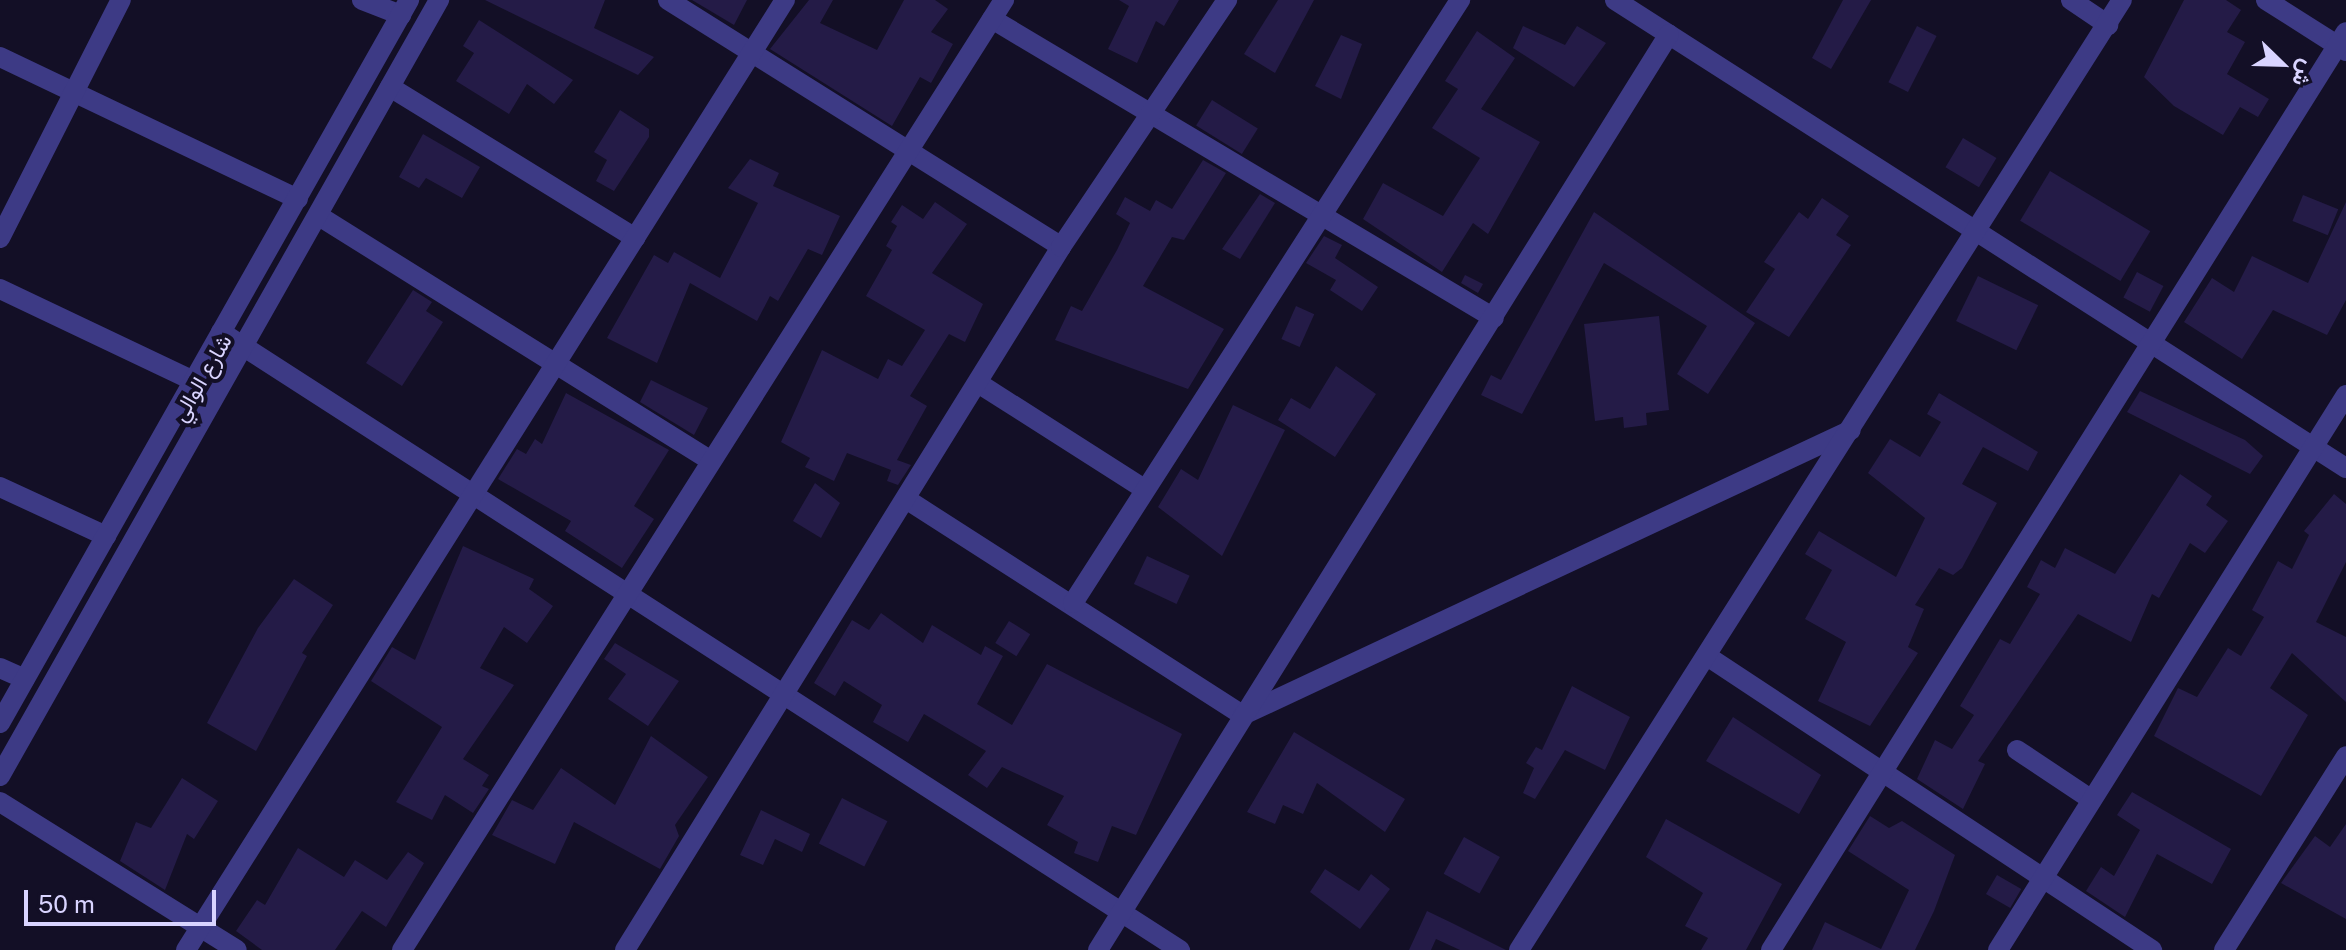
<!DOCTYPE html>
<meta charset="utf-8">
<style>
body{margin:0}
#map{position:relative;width:2346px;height:950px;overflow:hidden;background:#130f26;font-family:"Public Sans",Vazirmatn,sans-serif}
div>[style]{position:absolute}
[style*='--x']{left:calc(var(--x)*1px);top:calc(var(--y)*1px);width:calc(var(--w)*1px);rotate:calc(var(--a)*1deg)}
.building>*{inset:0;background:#241b47;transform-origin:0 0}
.minor>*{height:20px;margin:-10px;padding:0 10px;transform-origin:10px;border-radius:10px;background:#3d3a85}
span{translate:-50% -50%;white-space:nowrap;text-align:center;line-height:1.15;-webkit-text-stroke:8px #130f26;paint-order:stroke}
.street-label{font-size:22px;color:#d9d4ff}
.north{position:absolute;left:2242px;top:24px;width:80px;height:80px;-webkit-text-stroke:6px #130f26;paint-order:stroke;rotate:113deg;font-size:22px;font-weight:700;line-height:32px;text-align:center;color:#d9d4ff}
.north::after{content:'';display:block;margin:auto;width:28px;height:36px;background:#d9d4ff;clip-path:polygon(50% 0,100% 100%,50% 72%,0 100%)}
.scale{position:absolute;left:24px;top:890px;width:192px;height:36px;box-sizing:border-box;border:4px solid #d9d4ff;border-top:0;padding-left:10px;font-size:24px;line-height:28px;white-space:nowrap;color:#d9d4ff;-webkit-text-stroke:6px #130f26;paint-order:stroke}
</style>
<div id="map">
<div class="building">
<div style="clip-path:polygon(485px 0,605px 0,594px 28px,654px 57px,638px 75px)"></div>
<div style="clip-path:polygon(692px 0,747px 0,734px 25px)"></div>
<div style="clip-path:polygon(809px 0,833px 0,820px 23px,877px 50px,904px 0,935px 0,948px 9px,931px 32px,953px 44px,931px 83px,920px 77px,892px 126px,770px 49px)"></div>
<div style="clip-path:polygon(1119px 0,1179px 0,1164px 26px,1156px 21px,1137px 63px,1108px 49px,1129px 6px)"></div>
<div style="clip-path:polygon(1278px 0,1314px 0,1275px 73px,1244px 54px)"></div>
<div style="clip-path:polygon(1843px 0,1871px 0,1831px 69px,1812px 58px)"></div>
<div style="clip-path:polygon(2184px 0,2226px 0,2241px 10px,2227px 32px,2245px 42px,2227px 74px,2269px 99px,2258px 117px,2240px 107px,2223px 135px,2174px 106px,2144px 77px)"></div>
<div style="clip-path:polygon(479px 20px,573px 80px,554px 104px,527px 84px,509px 114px,456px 81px,474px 53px,463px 46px)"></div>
<div style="clip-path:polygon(1523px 26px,1565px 45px,1577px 26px,1606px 43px,1574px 87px,1513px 48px)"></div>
<div style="left:1917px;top:26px;width:22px;height:63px;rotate:27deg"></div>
<div style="clip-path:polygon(1477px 31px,1515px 58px,1481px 109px,1540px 142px,1488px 234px,1473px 223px,1442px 272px,1363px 219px,1383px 183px,1443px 216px,1480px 158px,1432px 128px,1458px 89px,1445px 81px)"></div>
<div style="clip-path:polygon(1341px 35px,1362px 44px,1341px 99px,1315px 86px)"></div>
<div style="left:1212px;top:100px;width:54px;height:30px;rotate:32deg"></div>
<div style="clip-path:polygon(620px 110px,649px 129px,649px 137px,614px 191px,596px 181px,607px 160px,594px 152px)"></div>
<div style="clip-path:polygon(423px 134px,480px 167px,462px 198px,426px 178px,419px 188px,399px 177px)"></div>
<div style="left:1963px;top:138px;width:39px;height:34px;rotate:31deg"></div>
<div style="clip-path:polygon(750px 159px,779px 173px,773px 186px,840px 216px,822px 255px,808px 249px,778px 301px,770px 296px,757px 321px,690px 283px,657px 363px,607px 338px,654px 255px,668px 263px,674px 252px,720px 278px,758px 203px,728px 188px)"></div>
<div style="clip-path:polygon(1203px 160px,1226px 173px,1184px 240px,1172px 237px,1143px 286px,1224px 329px,1188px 389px,1055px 340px,1071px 306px,1082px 311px,1117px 250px,1130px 223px,1116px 214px,1125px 197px,1150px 211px,1156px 200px,1172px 209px)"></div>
<div style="left:2050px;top:171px;width:117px;height:58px;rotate:31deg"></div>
<div style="clip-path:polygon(1260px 194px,1275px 203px,1240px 259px,1222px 249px)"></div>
<div style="left:2303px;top:195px;width:38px;height:28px;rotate:22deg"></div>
<div style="clip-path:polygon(1822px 198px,1849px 216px,1836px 235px,1851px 245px,1789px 337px,1746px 312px,1775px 269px,1764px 262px,1799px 212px,1808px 219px)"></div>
<div style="clip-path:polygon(935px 202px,967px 224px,932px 273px,983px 304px,965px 342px,949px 334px,910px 396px,927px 406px,897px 460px,911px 465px,898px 485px,887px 481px,891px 470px,847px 453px,834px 481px,805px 467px,810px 458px,781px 442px,822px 350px,878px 379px,888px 359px,902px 366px,925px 330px,866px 296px,892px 250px,886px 246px,897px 226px,891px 222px,902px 205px,923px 219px)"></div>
<div style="clip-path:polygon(2346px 202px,2346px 300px,2327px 335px,2273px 310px,2242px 359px,2184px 322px,2212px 278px,2234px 292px,2252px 256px,2308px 283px)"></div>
<div style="clip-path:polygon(1594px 212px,1755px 323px,1708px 394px,1677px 374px,1707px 326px,1604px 263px,1522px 414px,1481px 395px,1491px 375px,1501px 380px)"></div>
<div style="clip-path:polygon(1324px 236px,1342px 245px,1335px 258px,1378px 287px,1362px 311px,1330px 290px,1336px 280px,1306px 263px)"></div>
<div style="left:2137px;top:272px;width:30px;height:29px;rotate:28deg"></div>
<div style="clip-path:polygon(1465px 275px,1483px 284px,1478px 293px,1461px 283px)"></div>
<div style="left:1978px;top:276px;width:67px;height:50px;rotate:26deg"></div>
<div style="clip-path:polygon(413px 290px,432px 302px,426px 311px,443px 322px,402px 386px,366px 363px)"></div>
<div style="left:1296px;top:306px;width:20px;height:36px;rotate:24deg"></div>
<div style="clip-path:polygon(1659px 316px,1669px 410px,1646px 413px,1647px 425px,1624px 428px,1623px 417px,1595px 421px,1584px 324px)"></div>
<div style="clip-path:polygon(1336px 366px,1376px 394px,1335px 457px,1278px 420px,1291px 398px,1310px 409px)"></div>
<div style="clip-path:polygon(651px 380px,708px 408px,694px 435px,640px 402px)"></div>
<div style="clip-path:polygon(2140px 391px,2245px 440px,2263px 456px,2250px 474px,2127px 412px)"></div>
<div style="clip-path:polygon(566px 393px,669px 450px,634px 506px,654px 519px,622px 568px,565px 531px,571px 521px,498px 479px,517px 449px,526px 454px,535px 439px,542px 444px)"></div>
<div style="clip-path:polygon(1939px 393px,2038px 452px,2028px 471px,1983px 447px,1962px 484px,1997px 503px,1962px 568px,1953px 575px,1939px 568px,1915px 605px,1924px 609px,1908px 647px,1918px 653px,1870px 726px,1818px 701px,1846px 642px,1805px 619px,1832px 570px,1805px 554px,1819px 531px,1896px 577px,1925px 518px,1868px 473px,1890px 439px,1920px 457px,1941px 422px,1927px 414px)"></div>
<div style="clip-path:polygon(1233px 405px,1285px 430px,1222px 556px,1158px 507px,1181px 469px,1198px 480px)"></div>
<div style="clip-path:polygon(2180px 474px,2212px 496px,2206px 505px,2228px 521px,2205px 553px,2190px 543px,2159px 598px,2152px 594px,2131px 642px,2078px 614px,1978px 761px,1985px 764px,1963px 809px,1917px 779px,1935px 740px,1952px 749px,1974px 715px,1960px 706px,2000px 639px,2010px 644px,2040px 594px,2027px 587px,2041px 560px,2055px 568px,2065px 548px,2115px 574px)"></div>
<div style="clip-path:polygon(815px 483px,840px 503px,821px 538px,793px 521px)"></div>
<div style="clip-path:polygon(2334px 494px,2346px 504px,2346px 562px,2316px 622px,2346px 637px,2346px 702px,2292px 653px,2270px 688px,2308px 715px,2261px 796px,2154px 736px,2178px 688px,2197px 697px,2228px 648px,2241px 656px,2264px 617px,2252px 610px,2278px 561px,2292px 569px,2309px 535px,2304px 531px)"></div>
<div style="clip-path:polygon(463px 546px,534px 579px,529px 589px,553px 606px,527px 643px,504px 627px,480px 668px,514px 685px,463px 759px,489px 775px,482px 786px,489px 789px,473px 813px,445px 795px,432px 820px,396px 802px,442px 727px,371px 681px,392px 647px,415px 660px)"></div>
<div style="left:1147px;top:556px;width:47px;height:31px;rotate:25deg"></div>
<div style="clip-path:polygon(294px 579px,333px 605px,302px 653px,307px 656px,256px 751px,207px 723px,258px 628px)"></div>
<div style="clip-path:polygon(881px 613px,923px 643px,932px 625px,981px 655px,985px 646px,1003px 656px,977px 704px,1012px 725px,1047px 664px,1182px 734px,1136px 835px,1112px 826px,1098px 862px,1074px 853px,1078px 842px,1047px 825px,1064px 796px,1002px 767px,987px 788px,968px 775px,986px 751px,924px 714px,908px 742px,873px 722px,882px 705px,844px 681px,835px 696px,814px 683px,852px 620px,869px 630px)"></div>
<div style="left:1009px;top:621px;width:25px;height:26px;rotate:32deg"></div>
<div style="clip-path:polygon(615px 643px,679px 681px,648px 726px,608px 699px,626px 674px,604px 659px)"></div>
<div style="clip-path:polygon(1572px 686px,1630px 717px,1605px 770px,1565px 750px,1535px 799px,1523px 793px,1534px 768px,1526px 763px,1536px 747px,1542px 750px)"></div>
<div style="clip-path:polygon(1733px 717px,1821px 775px,1799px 814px,1706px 761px)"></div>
<div style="clip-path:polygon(1294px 732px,1405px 799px,1385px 832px,1317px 783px,1303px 814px,1283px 805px,1275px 824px,1247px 812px)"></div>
<div style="clip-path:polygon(651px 736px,708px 777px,675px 825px,679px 836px,660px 869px,574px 822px,555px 864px,492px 835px,512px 800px,533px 810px,561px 768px,615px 805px)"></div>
<div style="clip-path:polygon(182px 778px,218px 801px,194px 839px,187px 834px,165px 890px,120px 861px,136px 822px,151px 828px)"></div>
<div style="clip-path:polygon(2132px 792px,2231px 849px,2212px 884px,2157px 854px,2125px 917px,2086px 891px,2101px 867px,2114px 876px,2140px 830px,2117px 815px)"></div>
<div style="left:842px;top:798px;width:51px;height:51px;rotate:27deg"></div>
<div style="clip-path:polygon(761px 810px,810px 834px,802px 852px,775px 839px,763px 865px,740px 855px)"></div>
<div style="clip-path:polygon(1870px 816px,1889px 828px,1902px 821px,1955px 855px,1934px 911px,1915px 950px,1812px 950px,1825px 922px,1881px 949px,1909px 890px,1848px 851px)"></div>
<div style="clip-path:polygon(1666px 819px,1782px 884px,1746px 950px,1701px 950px,1708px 938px,1685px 926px,1703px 893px,1646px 857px)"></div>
<div style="clip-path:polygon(2346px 824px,2346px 919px,2281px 883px,2315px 836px,2330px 847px)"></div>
<div style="left:1464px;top:837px;width:41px;height:42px;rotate:29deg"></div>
<div style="clip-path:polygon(298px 848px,344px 877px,355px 860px,387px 880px,408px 852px,424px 863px,386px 927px,362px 911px,335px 950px,262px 950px,236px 931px,257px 900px,265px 905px)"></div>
<div style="clip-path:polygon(1325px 869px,1359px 891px,1371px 874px,1390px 889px,1360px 929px,1310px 892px)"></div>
<div style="left:1997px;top:875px;width:28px;height:22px;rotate:30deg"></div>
<div style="clip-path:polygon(1427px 911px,1452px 923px,1506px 950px,1460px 950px,1436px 939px,1431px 950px,1409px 950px)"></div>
</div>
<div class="minor">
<div style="--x:362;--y:0;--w:42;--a:21"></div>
<div style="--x:668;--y:0;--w:464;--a:32.1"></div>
<div style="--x:1615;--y:0;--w:868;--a:32.63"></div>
<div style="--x:2071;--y:0;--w:45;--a:34"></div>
<div style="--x:2266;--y:0;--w:95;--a:32.5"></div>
<div style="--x:992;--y:19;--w:584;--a:30.78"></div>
<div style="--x:0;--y:57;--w:330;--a:25.5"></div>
<div style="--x:390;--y:87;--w:288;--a:31.6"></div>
<div style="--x:319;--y:216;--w:462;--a:32"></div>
<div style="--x:0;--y:238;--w:267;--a:-63.1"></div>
<div style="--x:0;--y:289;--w:215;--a:25.4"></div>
<div style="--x:221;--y:332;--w:1141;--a:32.8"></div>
<div style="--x:978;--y:383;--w:196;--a:32.5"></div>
<div style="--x:0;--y:487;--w:117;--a:24.8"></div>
<div style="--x:906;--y:499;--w:400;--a:32.7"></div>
<div style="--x:1243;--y:715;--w:671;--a:-25.11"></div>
<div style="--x:1073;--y:603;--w:717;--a:-57.31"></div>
<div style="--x:1710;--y:658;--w:530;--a:33.45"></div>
<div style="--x:0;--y:668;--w:27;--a:24"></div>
<div style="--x:0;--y:723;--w:831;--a:-60.5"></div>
<div style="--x:2017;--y:750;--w:87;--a:33.7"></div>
<div style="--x:0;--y:776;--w:892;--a:-60.5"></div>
<div style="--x:0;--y:802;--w:279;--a:32"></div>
<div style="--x:186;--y:950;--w:1123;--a:-57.77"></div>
<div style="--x:402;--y:950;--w:1125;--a:-57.64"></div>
<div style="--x:625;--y:950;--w:827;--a:-58.19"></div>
<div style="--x:1061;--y:247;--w:298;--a:-56.1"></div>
<div style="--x:1098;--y:950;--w:1079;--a:-58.06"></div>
<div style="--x:1519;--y:950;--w:1125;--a:-57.6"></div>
<div style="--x:1771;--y:950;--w:1083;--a:-57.94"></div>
<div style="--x:1998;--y:950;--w:655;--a:-57.91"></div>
<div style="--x:2224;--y:950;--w:229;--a:-57.8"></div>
</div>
<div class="street-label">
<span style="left:202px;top:378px;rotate:-60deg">شارع الوالي</span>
</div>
<div class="north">ش</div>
<div class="scale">50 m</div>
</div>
